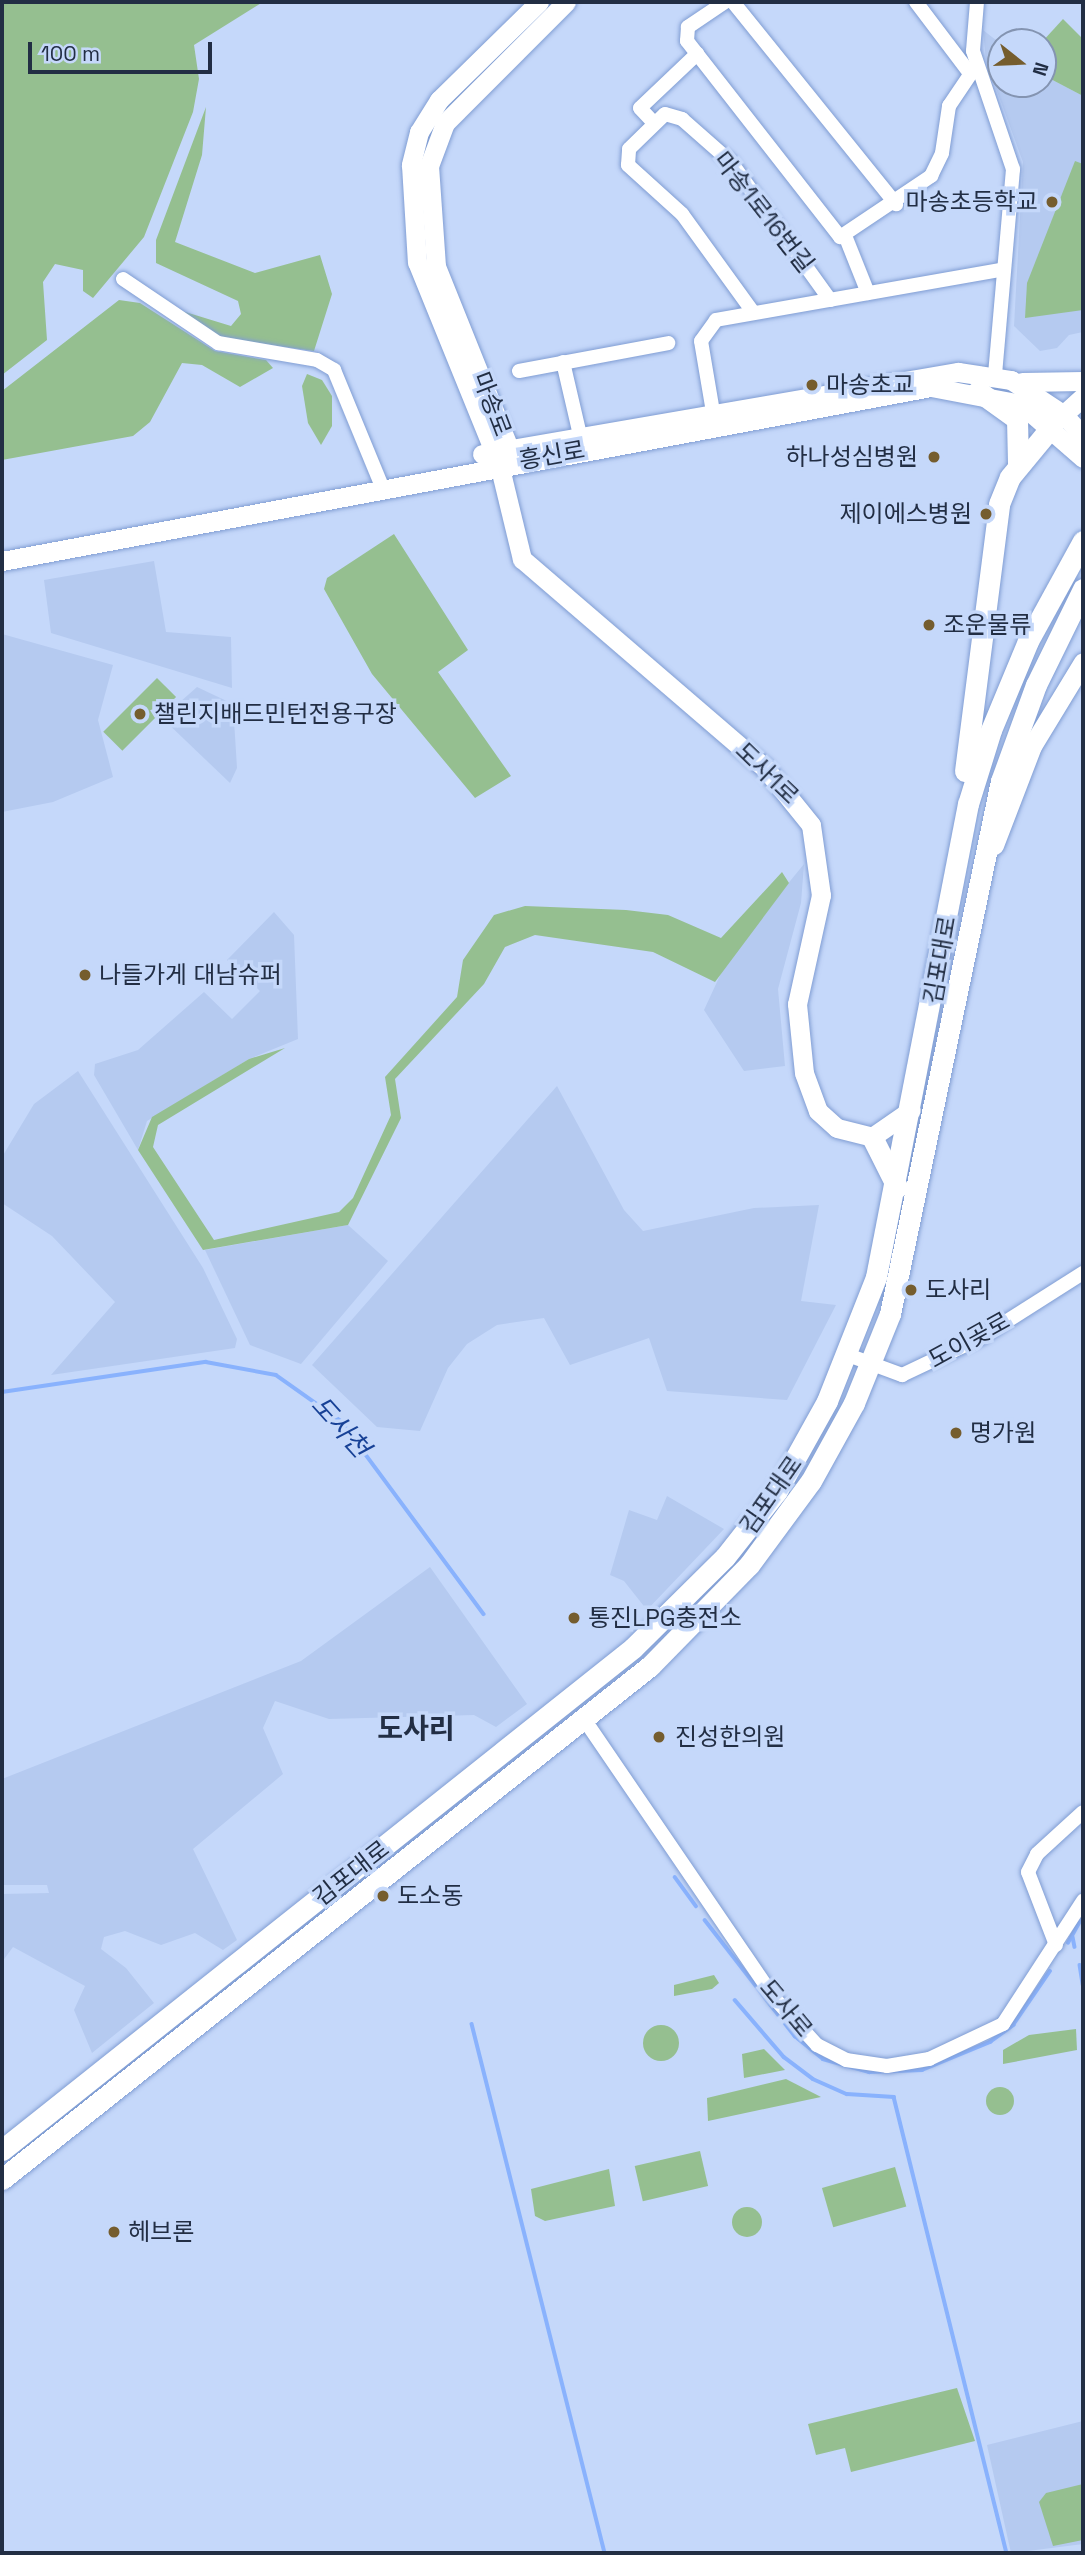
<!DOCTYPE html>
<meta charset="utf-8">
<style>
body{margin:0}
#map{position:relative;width:1085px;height:2555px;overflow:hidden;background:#c5d8fa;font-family:"Space Grotesk","Noto Sans KR",sans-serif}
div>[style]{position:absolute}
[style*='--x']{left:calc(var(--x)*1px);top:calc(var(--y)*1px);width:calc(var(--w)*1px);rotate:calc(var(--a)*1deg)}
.built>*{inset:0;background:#b5caf0}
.green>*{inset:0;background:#95bf90;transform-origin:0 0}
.round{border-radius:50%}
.stream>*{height:3.5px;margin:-1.75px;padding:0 1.75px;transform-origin:1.75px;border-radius:1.75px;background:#89b2fd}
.roads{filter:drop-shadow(0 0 2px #809dd3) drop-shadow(0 0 2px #809dd3)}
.street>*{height:14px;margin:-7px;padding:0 7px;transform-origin:7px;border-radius:7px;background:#fff}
.secondary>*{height:19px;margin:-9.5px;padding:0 9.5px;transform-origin:9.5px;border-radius:9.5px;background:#fff}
.primary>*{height:21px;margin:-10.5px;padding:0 10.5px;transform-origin:10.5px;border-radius:10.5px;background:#fff}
.dots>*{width:19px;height:19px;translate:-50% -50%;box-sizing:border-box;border:4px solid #c5d8fa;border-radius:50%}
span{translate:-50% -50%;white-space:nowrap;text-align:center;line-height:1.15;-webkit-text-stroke:7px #c5d8fa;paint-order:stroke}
.poi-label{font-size:24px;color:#222e44}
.right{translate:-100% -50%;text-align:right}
.left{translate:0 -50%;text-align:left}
.street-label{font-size:24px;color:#222e44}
.water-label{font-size:26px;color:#174196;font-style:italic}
.quarter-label{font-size:28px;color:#222e44;font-weight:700}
.frame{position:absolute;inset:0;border:4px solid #222e44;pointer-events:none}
.north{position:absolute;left:987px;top:28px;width:70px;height:70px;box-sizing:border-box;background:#c5d8fa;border:2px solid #8494b1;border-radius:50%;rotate:108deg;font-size:19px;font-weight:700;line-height:28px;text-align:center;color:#222e44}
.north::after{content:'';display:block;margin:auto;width:24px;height:32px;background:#755d2e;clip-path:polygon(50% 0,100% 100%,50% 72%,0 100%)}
.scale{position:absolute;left:28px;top:42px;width:184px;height:32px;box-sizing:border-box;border:4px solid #222e44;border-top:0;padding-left:9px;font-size:21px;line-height:24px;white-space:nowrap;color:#222e44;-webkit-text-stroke:5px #c5d8fa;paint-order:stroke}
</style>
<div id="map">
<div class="built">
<div style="clip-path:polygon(983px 30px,1001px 44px,1001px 84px,1043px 84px,1043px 75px,1083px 96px,1083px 332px,1069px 335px,1057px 348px,1040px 351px,1014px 326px,1023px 162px,986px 61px)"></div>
<div style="clip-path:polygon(154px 561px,166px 632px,231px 637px,232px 688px,51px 633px,44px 580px)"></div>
<div style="clip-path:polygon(2px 634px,113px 665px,98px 720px,113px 777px,53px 802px,2px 812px)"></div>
<div style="clip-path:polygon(197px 687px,233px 704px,237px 768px,230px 783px,162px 718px)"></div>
<div style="clip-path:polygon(804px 864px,801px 903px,778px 989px,785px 1066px,744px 1071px,704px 1010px,729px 956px)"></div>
<div style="clip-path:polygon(274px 912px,294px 935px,298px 1039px,249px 1059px,147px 1121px,138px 1150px,94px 1075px,95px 1064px,138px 1050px,204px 992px,232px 1019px,260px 991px,227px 960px)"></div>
<div style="clip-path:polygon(78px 1071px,203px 1268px,237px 1339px,235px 1348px,51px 1375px,115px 1302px,52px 1236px,2px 1203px,2px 1157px,34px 1104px)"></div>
<div style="clip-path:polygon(557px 1086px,624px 1210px,643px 1231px,754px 1208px,819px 1205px,801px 1301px,836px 1305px,787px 1400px,667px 1391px,649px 1338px,570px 1365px,544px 1318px,497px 1325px,467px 1344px,448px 1368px,420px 1431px,377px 1427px,312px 1365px)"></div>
<div style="clip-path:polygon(348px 1225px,388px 1261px,301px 1364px,250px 1345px,205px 1250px)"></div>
<div style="clip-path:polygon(667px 1496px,724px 1529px,647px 1610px,624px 1581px,610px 1575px,629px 1510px,657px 1520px)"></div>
<div style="clip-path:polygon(430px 1567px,527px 1704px,496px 1727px,474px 1715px,329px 1719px,275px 1701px,263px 1728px,283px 1774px,193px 1849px,237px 1940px,223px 1950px,195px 1933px,161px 1945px,125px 1931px,104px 1937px,101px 1949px,126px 1968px,154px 2003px,92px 2053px,74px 2010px,85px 1986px,13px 1947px,2px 1962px,2px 1894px,49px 1893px,47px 1885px,2px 1885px,2px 1779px,301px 1661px)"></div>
<div style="clip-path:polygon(1083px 2421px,1083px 2544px,1011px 2553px,987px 2445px)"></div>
</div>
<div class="green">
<div style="clip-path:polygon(2px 2px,263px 2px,194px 45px,199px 79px,193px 112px,144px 237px,93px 298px,83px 291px,83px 270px,55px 264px,43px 282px,47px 340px,2px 375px)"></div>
<div style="clip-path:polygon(1063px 19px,1083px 39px,1083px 96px,1043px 75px,1042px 42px)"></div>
<div style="clip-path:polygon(206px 107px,202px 155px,175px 242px,255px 273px,320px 255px,332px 294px,314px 351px,220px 338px,182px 311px,231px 326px,241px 314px,238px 301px,156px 263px,156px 240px)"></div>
<div style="clip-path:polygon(1075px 161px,1083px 164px,1083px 310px,1025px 318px,1027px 283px)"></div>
<div style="clip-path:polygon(119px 300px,140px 303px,215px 351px,266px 360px,273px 368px,240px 387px,202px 365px,182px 363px,150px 422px,133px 436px,2px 460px,2px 391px)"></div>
<div style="clip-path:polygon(307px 374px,322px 380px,332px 396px,332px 426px,321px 445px,308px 423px,302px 386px)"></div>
<div style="clip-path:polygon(394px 534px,468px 650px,438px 672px,511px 776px,475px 798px,372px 674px,324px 589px,327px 578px)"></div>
<div style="left:157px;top:678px;width:27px;height:76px;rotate:45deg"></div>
<div style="clip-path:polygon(782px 872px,789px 883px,715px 982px,653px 952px,535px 935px,505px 947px,484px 984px,395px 1079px,401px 1118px,348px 1225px,203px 1250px,138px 1150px,152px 1117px,249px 1059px,285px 1048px,158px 1125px,153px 1147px,214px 1240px,339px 1212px,353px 1198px,391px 1115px,385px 1077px,457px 997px,463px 960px,494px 915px,525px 906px,626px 910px,668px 915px,721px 938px)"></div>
<div style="clip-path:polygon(714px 1975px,719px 1983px,712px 1989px,674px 1996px,674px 1985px)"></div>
<div class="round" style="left:643px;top:2025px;width:36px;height:36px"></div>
<div style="clip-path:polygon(1076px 2029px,1077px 2050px,1003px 2064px,1003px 2050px,1029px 2035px)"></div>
<div style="clip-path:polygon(764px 2049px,785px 2070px,744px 2078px,742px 2054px)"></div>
<div style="clip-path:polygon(786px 2079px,821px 2097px,708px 2121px,707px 2098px)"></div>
<div class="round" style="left:986px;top:2087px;width:28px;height:28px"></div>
<div style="left:700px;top:2151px;width:36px;height:67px;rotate:77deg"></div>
<div style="left:895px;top:2167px;width:41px;height:76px;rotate:74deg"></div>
<div style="clip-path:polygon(609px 2169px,615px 2206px,545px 2221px,535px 2216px,531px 2189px)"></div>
<div class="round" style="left:732px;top:2207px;width:30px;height:30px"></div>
<div style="clip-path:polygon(957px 2388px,975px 2441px,851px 2472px,845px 2448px,816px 2455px,808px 2424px)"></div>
<div style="clip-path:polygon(1083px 2484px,1083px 2540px,1053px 2546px,1039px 2502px,1046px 2493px)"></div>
</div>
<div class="stream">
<div style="--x:2;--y:1392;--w:206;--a:-8.4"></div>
<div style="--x:206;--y:1362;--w:71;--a:10.5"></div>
<div style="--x:276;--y:1375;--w:80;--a:35.3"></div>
<div style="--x:341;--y:1421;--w:240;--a:53.5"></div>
<div style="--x:675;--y:1877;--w:36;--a:54"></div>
<div style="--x:705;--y:1920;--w:147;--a:52.2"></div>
<div style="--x:795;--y:2036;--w:36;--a:39"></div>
<div style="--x:823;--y:2059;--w:48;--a:15.8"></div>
<div style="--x:869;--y:2072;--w:53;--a:-2.2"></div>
<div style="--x:922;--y:2070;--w:74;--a:-22.4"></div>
<div style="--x:990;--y:2042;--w:29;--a:-36"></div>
<div style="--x:1013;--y:2025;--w:65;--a:-55.6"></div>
<div style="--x:1073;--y:1937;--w:10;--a:79"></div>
<div style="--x:1068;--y:1943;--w:31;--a:-61"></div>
<div style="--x:1080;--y:1965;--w:20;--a:81"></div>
<div style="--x:735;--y:2000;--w:75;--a:49.3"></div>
<div style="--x:784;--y:2057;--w:36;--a:37"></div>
<div style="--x:813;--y:2079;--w:37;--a:24"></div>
<div style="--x:847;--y:2094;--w:47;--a:3.7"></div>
<div style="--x:894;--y:2097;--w:470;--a:76.1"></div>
<div style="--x:472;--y:2024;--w:545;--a:75.89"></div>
</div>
<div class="roads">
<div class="street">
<div style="--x:725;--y:2;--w:45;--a:146"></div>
<div style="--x:688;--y:27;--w:14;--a:94"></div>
<div style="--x:687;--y:41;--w:249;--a:52"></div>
<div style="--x:840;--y:237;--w:110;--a:-33.8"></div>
<div style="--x:931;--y:176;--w:25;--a:-64"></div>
<div style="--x:942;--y:153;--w:48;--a:-81.5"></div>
<div style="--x:949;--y:106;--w:48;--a:-56"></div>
<div style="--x:733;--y:2;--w:260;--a:51.1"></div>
<div style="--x:916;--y:2;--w:88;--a:52.9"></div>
<div style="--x:977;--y:2;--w:49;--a:94.7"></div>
<div style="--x:973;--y:51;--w:125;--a:71.3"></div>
<div style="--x:1013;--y:169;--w:208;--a:95"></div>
<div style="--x:653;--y:122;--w:19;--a:-133"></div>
<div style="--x:640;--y:108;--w:79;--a:-43.5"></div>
<div style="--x:846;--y:238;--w:59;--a:68.2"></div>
<div style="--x:123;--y:279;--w:115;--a:34"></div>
<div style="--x:218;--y:343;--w:100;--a:9.7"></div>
<div style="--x:317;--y:360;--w:20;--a:30"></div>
<div style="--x:334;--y:370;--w:129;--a:67.6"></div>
<div style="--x:753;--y:312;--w:121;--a:-125.9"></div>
<div style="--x:682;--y:214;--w:73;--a:-137.8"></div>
<div style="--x:628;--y:165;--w:16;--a:-86"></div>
<div style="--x:629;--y:149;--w:50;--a:-44.2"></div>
<div style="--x:665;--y:114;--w:18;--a:16"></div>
<div style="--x:682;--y:119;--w:65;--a:41.3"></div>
<div style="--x:731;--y:162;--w:170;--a:54.3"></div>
<div style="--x:563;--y:362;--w:75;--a:76.9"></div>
<div style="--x:519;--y:371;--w:152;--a:-10.6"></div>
<div style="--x:713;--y:412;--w:72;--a:-99.6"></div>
<div style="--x:701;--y:341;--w:26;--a:-54"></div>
<div style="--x:716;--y:320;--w:292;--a:-10"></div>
<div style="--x:848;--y:1355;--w:58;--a:20.3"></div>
<div style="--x:902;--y:1375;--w:89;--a:-25.4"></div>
<div style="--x:982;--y:1337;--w:120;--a:-32.4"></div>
<div style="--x:584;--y:1719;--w:340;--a:55.7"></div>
<div style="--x:776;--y:2000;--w:61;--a:47.7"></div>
<div style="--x:817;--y:2045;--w:33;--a:27"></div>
<div style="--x:846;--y:2060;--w:41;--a:8.3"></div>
<div style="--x:887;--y:2066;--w:43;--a:-9.5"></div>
<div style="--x:929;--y:2059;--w:82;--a:-25.3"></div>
<div style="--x:1003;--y:2024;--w:147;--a:-57"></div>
<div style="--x:1056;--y:1945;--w:78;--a:-111"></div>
<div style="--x:1028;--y:1872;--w:20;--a:-63"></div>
<div style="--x:1037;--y:1854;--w:62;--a:-42.4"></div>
</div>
<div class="secondary">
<div style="--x:539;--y:2;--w:140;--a:135.6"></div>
<div style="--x:439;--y:100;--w:38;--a:122"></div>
<div style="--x:419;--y:132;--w:34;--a:104"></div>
<div style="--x:411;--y:165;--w:97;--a:86.5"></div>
<div style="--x:417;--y:262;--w:218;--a:67.9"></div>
<div style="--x:499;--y:464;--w:98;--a:76.4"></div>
<div style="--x:522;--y:559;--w:321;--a:40.7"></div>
<div style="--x:765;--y:768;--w:73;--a:51.1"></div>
<div style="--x:811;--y:825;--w:71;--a:81.9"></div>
<div style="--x:821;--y:895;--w:112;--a:102.4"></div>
<div style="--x:797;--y:1004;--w:69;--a:84.2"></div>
<div style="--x:804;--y:1073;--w:40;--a:69.8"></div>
<div style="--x:818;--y:1111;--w:25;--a:42"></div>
<div style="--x:837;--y:1128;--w:36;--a:14"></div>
<div style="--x:872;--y:1137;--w:47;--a:-34.7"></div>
<div style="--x:1022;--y:382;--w:61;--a:-0.9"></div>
<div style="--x:1055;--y:422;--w:38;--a:-42"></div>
<div style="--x:482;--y:454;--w:483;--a:-9.8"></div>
<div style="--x:958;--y:372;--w:54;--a:8.6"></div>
<div style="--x:1011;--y:380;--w:64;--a:33.4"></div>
<div style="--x:1064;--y:415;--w:28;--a:48"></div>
<div style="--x:503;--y:457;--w:11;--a:-56"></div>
<div style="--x:509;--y:448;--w:196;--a:-111.9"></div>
<div style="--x:436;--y:266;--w:100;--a:-94"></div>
<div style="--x:429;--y:166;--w:46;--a:-69.6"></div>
<div style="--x:445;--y:123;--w:171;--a:-45"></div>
<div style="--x:2;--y:561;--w:945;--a:-10.61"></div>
<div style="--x:931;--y:387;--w:92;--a:10.7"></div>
<div style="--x:1021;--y:404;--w:82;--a:41.1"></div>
<div style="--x:994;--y:845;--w:106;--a:-69"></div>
<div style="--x:1032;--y:746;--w:98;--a:-58.7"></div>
</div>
<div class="primary">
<div style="--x:978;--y:391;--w:48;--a:35.7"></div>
<div style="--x:1017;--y:419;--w:44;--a:88.7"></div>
<div style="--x:965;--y:771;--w:269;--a:-82.7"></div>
<div style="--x:999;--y:504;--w:29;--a:-68"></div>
<div style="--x:1010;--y:477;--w:66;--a:-50.5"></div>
<div style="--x:872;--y:1137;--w:56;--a:63.4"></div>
<div style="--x:2;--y:2150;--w:806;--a:-38.5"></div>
<div style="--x:633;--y:1648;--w:129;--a:-44.7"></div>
<div style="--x:725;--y:1557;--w:84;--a:-51.8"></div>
<div style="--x:777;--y:1491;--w:103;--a:-60.9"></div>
<div style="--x:827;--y:1401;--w:133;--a:-68.4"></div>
<div style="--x:876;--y:1277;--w:482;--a:-79"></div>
<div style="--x:968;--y:804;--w:77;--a:-72.7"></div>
<div style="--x:991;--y:730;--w:96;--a:-67.4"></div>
<div style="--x:1028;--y:641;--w:114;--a:-61.2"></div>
<div style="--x:2;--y:2179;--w:826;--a:-38.37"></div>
<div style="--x:650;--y:1666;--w:141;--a:-45.6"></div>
<div style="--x:749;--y:1565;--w:104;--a:-53.6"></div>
<div style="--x:811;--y:1481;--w:89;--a:-61.1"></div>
<div style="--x:854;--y:1403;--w:96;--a:-68"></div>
<div style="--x:890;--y:1314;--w:544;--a:-78.24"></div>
<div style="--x:1001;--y:781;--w:102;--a:-70"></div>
<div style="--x:1036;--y:685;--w:107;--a:-63.9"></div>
</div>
</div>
<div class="dots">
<div style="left:1052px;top:202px;background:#755d2e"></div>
<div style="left:812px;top:385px;background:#755d2e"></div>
<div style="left:934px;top:457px;background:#755d2e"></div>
<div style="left:986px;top:514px;background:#755d2e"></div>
<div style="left:929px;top:625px;background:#755d2e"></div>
<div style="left:140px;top:714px;background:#755d2e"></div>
<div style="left:85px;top:975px;background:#755d2e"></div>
<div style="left:911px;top:1290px;background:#755d2e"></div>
<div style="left:956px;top:1433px;background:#755d2e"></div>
<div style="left:574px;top:1618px;background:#755d2e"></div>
<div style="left:659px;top:1737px;background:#755d2e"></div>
<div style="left:383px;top:1896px;background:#755d2e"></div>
<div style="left:114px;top:2232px;background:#755d2e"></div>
</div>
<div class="poi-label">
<span class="right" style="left:1038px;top:202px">마송초등학교</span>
<span class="left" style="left:826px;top:385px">마송초교</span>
<span class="right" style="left:918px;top:457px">하나성심병원</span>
<span class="right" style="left:972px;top:514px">제이에스병원</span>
<span class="left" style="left:943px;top:625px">조운물류</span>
<span class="left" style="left:154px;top:714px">챌린지배드민턴전용구장</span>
<span class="left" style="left:99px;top:975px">나들가게 대남슈퍼</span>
<span class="left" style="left:925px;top:1290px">도사리</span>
<span class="left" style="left:970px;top:1433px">명가원</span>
<span class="left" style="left:588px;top:1618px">통진LPG충전소</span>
<span class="left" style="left:675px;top:1737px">진성한의원</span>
<span class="left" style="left:397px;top:1896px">도소동</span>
<span class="left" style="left:128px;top:2232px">헤브론</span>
</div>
<div class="street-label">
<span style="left:764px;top:212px;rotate:52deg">마송1로16번길</span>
<span style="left:492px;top:404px;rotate:69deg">마송로</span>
<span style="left:552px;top:455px;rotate:-10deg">흥신로</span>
<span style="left:767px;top:773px;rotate:44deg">도사1로</span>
<span style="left:940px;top:960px;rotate:-80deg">김포대로</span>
<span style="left:969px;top:1340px;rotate:-29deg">도이곶로</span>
<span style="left:771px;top:1495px;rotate:-55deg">김포대로</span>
<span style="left:351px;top:1873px;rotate:-38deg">김포대로</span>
<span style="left:786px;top:2008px;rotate:50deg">도사로</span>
</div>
<div class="water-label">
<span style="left:340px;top:1427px;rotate:48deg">도사천</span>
</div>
<div class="quarter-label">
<span style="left:416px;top:1728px">도사리</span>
</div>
<div class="frame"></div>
<div class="north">N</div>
<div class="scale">100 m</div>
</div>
